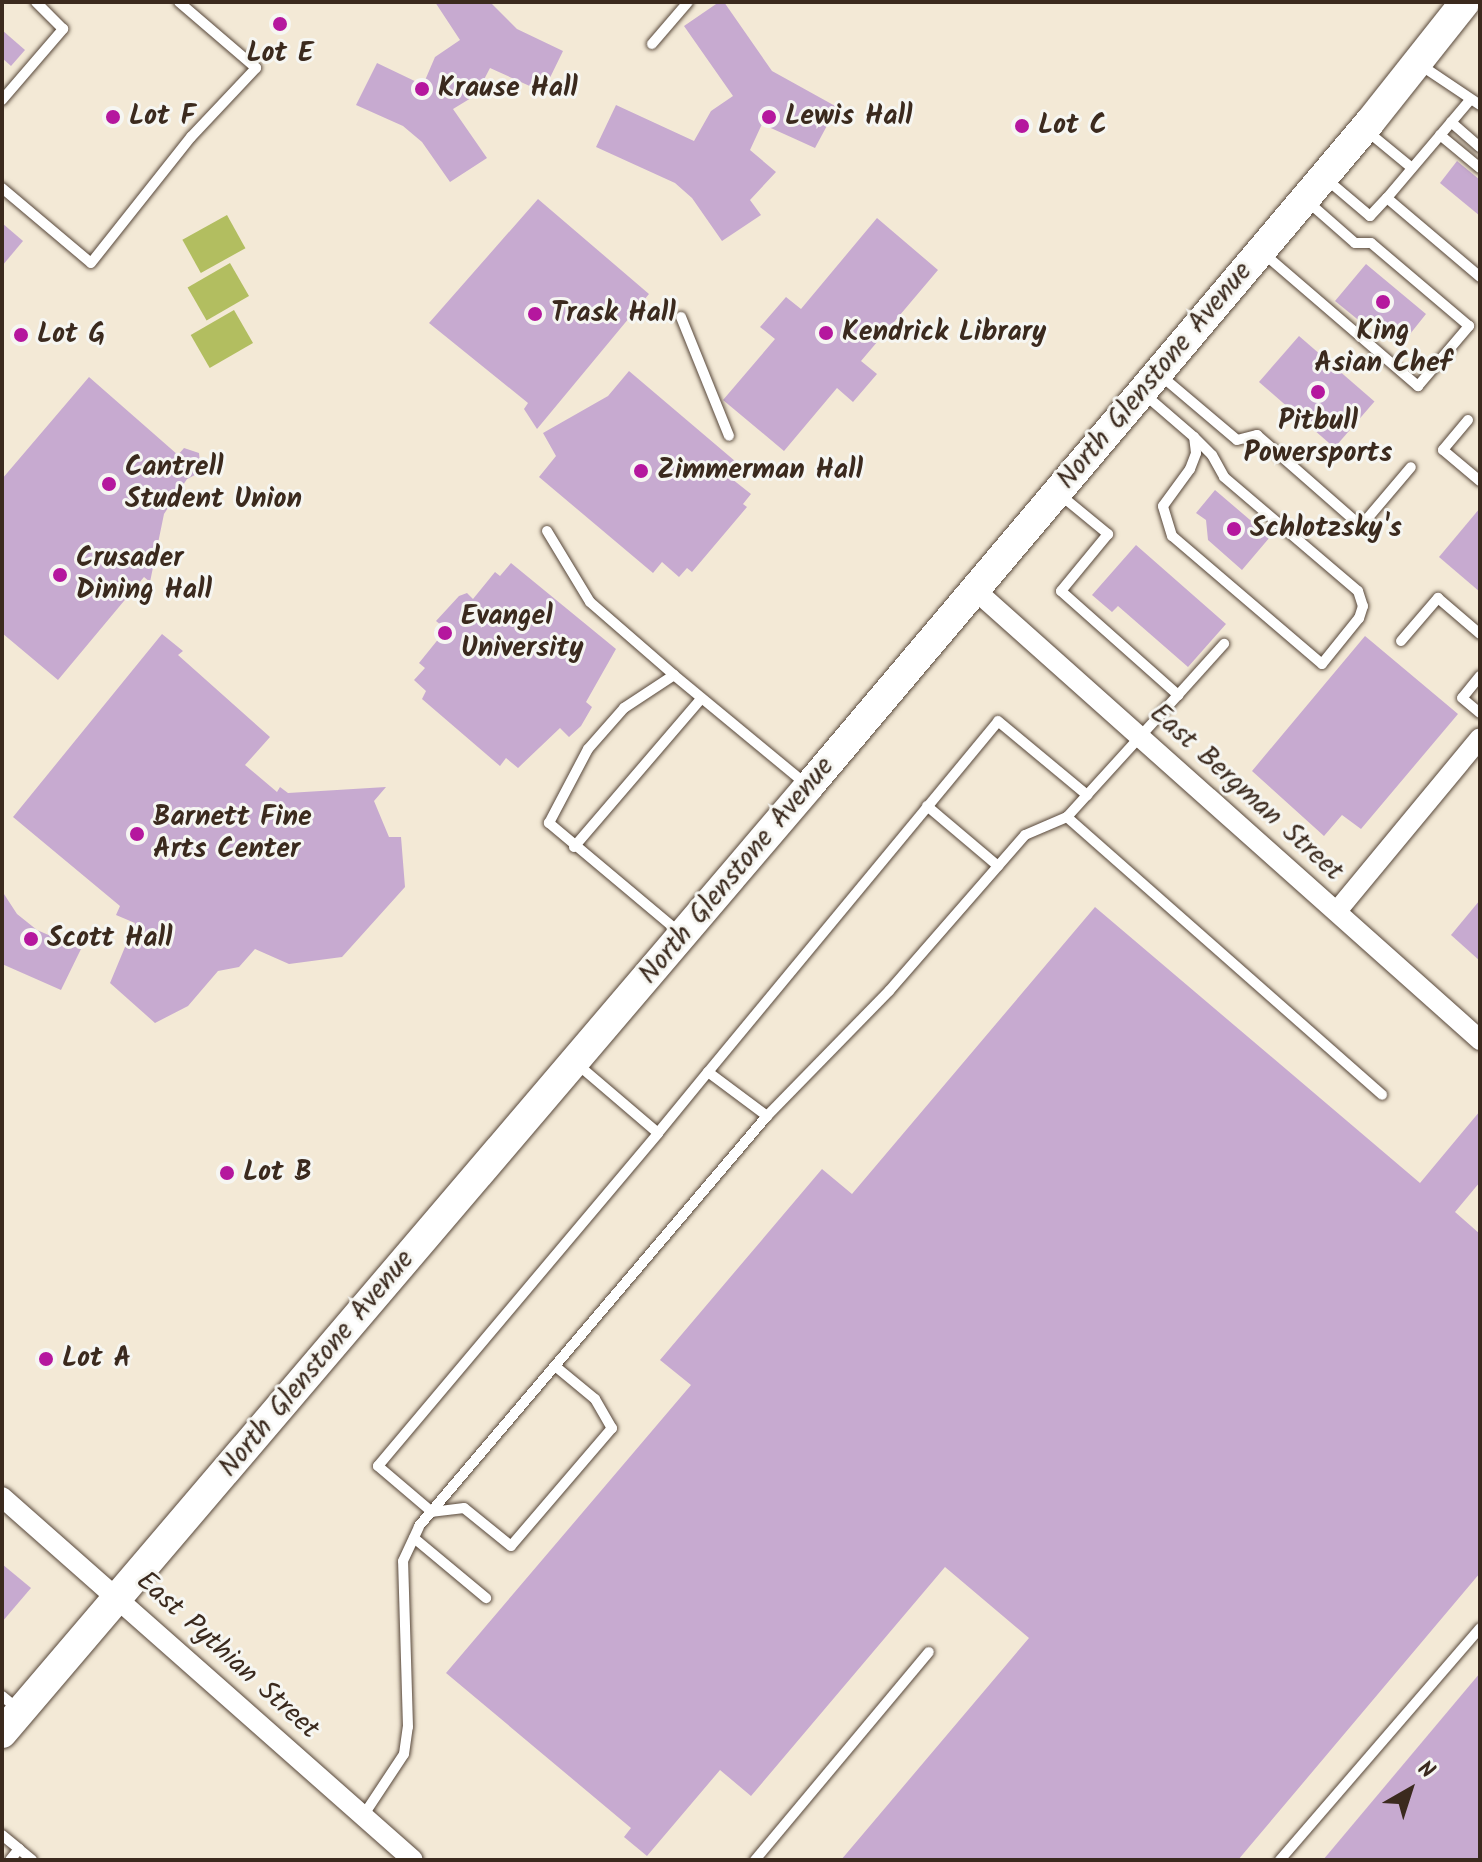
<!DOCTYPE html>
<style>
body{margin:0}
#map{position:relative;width:1482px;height:1862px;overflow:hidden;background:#f3e9d6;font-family:Kalam,sans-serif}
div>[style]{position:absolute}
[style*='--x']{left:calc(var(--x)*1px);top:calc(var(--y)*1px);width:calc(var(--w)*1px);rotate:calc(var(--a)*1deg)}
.green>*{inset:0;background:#b2be60;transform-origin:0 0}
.building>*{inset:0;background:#c7aad0;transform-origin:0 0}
.roads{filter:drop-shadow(0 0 2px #57473a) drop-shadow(0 0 2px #57473a)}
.service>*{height:10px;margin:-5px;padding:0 5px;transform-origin:5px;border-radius:5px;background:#fff}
.minor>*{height:20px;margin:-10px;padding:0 10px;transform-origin:10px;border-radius:10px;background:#fff}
.primary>*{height:30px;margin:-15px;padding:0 15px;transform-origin:15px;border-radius:15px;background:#fff}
.dots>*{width:22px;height:22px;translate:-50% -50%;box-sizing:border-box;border:4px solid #f6f6f2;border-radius:50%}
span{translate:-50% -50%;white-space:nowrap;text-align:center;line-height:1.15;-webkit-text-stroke:6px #f6f6f2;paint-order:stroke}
.poi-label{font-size:28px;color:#3b2a1e;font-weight:700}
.left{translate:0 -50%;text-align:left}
.street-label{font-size:28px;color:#3b2a1e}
.frame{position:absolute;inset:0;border:4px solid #3b2a1e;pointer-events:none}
.north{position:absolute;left:1370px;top:1750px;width:80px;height:80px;-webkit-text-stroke:6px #f6f6f2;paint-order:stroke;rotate:39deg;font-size:22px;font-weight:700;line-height:32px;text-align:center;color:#3b2a1e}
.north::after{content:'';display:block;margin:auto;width:28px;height:36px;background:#3b2a1e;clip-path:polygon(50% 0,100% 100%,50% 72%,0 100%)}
</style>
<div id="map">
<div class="green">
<div style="left:227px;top:215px;width:38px;height:51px;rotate:61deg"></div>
<div style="left:230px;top:263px;width:38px;height:49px;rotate:60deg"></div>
<div style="left:234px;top:310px;width:38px;height:50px;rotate:60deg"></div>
</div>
<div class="building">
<div style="clip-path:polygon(435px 2px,490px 2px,517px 29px,563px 51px,543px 92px,490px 68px,476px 95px,453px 109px,487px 158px,450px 182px,422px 142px,403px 126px,356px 105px,377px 63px,423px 85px,435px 57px,460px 40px)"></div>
<div style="clip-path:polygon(719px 2px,724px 2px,772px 71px,837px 107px,815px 148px,762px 124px,750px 150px,776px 172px,750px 200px,761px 215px,722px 241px,692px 198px,675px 183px,596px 147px,616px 105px,694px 141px,711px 111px,733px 96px,684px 26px)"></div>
<div style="clip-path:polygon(2px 30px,25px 50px,11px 66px,2px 58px)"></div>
<div style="clip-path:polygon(1457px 161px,1480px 180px,1480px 216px,1440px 183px)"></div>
<div style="clip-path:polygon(538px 199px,649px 294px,537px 429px,524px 409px,528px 403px,429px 323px)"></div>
<div style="clip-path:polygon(877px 218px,938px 270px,861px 361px,877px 374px,853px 402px,837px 388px,784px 451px,723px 400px,775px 339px,760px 327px,786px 297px,801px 309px)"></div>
<div style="clip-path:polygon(2px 223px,23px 241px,2px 266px)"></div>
<div style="clip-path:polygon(1366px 264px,1426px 314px,1402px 344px,1373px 320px,1367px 327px,1335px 301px)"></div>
<div style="left:1299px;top:336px;width:100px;height:61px;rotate:41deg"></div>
<div style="clip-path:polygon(629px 371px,742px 467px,732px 479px,751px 494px,743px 504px,747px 507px,692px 572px,687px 568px,679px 577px,662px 562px,653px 573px,539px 477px,556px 456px,543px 433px,608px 396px)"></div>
<div style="clip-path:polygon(89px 377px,178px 455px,184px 448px,199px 453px,201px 472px,187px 479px,164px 514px,150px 582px,144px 577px,58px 680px,2px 633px,2px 479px)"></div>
<div style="clip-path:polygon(1215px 490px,1270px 537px,1242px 570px,1208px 540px,1206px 520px,1196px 513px)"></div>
<div style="clip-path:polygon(1480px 508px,1480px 592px,1439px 557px)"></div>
<div style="clip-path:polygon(1136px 545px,1226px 624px,1188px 667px,1118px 606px,1112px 612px,1092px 595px)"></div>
<div style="clip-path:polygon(511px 563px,616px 649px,586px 702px,592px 707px,581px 726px,569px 737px,560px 728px,518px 768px,506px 758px,500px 766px,422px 699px,426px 691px,414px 680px,425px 668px,419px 663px,440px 637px,434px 631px,441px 625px,436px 621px,459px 596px,467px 593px,473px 599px,495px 572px,500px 576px)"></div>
<div style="clip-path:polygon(162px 634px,183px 651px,178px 655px,270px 737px,245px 765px,277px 792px,280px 787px,288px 793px,386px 787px,374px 801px,389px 837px,401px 837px,405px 887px,342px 957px,289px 964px,255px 949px,239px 967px,218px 971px,188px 1006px,155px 1023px,110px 983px,135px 923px,116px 915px,120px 906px,13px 817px)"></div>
<div style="clip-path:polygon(1365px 636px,1458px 714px,1361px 829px,1342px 815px,1324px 836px,1252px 771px)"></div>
<div style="clip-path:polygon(2px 891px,17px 914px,37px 930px,81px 949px,61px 990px,2px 964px)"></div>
<div style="clip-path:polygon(1480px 900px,1480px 961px,1451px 935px)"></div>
<div style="clip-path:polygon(1095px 907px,1420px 1183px,1480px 1111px,1480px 1182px,1455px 1212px,1480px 1234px,1480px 1573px,1238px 1860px,841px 1860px,1029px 1638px,945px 1567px,751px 1796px,720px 1770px,647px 1856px,624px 1837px,631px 1828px,446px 1673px,691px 1385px,660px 1360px,822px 1169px,852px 1194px)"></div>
<div style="clip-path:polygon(2px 1564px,31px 1588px,2px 1622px)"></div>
<div style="clip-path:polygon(1480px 1673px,1480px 1860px,1323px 1860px)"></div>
</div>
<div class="roads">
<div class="service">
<div style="--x:652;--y:44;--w:55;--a:-49.4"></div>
<div style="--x:1419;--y:64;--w:73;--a:33.9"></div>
<div style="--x:2;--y:100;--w:94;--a:-49.3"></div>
<div style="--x:63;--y:29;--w:38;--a:-135"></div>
<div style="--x:1470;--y:100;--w:128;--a:130.3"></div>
<div style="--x:1387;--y:198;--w:122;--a:40.3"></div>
<div style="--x:1451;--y:122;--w:38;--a:41"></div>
<div style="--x:1367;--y:131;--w:58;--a:39.4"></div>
<div style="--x:1440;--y:135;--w:52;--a:39.5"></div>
<div style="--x:1325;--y:178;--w:59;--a:40.2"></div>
<div style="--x:1370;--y:216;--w:25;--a:-47"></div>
<div style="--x:2;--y:188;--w:116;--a:40.1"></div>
<div style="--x:91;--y:263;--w:161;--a:-51.6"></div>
<div style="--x:191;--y:137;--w:95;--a:-46.7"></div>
<div style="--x:256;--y:68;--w:101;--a:-139.4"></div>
<div style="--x:1262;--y:252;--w:206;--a:40.7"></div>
<div style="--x:1418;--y:386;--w:79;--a:-49.6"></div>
<div style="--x:1469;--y:326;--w:128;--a:-139.7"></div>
<div style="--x:1371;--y:243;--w:16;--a:180"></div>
<div style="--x:1355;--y:243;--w:64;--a:-138.8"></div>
<div style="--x:681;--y:317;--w:128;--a:68"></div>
<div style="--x:1159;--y:374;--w:102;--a:40.2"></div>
<div style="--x:1237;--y:440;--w:21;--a:-14"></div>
<div style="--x:1257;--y:435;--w:138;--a:41.2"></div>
<div style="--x:1361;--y:526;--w:77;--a:-49.7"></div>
<div style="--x:1143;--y:393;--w:67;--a:40.8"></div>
<div style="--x:1194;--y:437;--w:25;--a:45"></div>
<div style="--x:1212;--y:455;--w:25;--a:61"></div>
<div style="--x:1224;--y:477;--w:176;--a:40.4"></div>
<div style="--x:1358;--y:591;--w:16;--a:72"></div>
<div style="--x:1363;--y:606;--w:13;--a:108"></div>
<div style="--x:1359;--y:618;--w:59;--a:128.8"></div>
<div style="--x:1322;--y:664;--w:197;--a:-139.5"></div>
<div style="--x:1172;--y:536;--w:31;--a:-107"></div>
<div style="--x:1163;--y:506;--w:46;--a:-53.9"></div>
<div style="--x:1190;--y:469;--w:17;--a:-69"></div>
<div style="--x:1196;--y:453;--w:16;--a:-97"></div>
<div style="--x:1468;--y:420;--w:39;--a:130"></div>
<div style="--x:1443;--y:450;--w:48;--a:40"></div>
<div style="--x:1058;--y:493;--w:65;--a:39.4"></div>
<div style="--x:1108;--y:534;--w:74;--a:129.5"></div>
<div style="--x:1061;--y:591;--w:157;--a:41.6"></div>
<div style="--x:1178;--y:695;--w:69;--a:-48"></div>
<div style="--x:547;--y:531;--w:83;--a:58.8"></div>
<div style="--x:590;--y:602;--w:111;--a:41"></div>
<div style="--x:1401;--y:641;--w:57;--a:-49.3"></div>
<div style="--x:1438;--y:598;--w:55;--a:40.6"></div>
<div style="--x:1480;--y:676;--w:28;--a:129"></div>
<div style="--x:1462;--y:698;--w:23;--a:40"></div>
<div style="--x:927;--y:806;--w:93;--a:40.2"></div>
<div style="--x:1067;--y:817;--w:420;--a:41.4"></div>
<div style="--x:574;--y:847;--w:194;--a:-49.4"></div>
<div style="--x:679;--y:932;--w:170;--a:-140"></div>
<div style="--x:549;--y:823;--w:84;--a:-62.2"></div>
<div style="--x:588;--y:749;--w:55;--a:-48.7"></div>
<div style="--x:624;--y:708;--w:60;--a:-33.4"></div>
<div style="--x:674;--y:675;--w:173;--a:39.6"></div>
<div style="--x:576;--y:1063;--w:108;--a:40.5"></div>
<div style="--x:658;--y:1133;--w:79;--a:-50.7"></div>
<div style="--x:708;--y:1072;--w:74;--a:36.7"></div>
<div style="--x:708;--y:1072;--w:455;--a:-50.4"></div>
<div style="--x:998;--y:721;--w:116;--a:39.7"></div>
<div style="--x:555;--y:1366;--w:52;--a:39.5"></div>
<div style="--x:595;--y:1399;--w:34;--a:60"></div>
<div style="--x:612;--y:1428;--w:155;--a:130.6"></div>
<div style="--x:511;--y:1546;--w:60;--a:-141"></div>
<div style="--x:464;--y:1508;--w:32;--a:173"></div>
<div style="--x:432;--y:1512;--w:71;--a:-139.6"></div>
<div style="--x:378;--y:1466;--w:435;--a:-49.9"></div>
<div style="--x:414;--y:1538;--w:94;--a:39.8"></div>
<div style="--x:2;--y:1696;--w:22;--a:39"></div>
<div style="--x:363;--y:1816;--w:74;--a:-56.5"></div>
<div style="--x:404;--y:1754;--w:27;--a:-82"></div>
<div style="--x:408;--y:1727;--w:166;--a:-91.7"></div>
<div style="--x:403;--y:1561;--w:38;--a:-65"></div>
<div style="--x:419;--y:1526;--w:538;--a:-49.68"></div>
<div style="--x:767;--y:1116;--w:175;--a:-45.7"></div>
<div style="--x:889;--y:991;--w:207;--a:-48.9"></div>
<div style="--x:1025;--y:835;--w:46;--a:-23.2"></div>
<div style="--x:1067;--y:817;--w:165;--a:-47.7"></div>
<div style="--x:2;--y:1835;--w:22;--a:39"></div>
<div style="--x:19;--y:1849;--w:14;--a:129"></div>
<div style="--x:19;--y:1849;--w:17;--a:40"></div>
<div style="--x:755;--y:1860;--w:271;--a:-50.1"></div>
<div style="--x:1280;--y:1860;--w:306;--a:-49.2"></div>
</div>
<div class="minor">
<div style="--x:974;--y:589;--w:678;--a:41.71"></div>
<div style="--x:1337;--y:911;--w:224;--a:-50.4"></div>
<div style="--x:2;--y:1497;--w:548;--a:41.45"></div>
</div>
<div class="primary">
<div style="--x:2;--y:1733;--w:1244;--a:-49.56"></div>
<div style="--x:809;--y:786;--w:869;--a:-49.81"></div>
<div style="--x:1370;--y:122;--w:153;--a:-51.6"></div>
</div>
</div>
<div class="dots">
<div style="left:280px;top:24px;background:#b5179e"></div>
<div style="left:422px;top:89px;background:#b5179e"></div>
<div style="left:113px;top:117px;background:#b5179e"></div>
<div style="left:769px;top:117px;background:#b5179e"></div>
<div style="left:1022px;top:126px;background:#b5179e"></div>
<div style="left:1383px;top:302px;background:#b5179e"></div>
<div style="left:535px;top:314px;background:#b5179e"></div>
<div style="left:826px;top:333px;background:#b5179e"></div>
<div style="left:21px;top:335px;background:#b5179e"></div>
<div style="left:1318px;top:392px;background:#b5179e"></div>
<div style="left:641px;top:471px;background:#b5179e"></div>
<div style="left:109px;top:484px;background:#b5179e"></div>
<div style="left:1234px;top:529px;background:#b5179e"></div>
<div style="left:60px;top:575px;background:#b5179e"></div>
<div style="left:445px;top:633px;background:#b5179e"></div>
<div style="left:137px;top:834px;background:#b5179e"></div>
<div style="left:31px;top:939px;background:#b5179e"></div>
<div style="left:227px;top:1173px;background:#b5179e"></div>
<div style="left:46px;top:1359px;background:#b5179e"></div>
</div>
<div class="poi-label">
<span style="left:280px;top:54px">Lot E</span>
<span class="left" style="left:438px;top:89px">Krause Hall</span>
<span class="left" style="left:129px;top:117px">Lot F</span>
<span class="left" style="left:785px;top:117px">Lewis Hall</span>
<span class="left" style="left:1038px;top:126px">Lot C</span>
<span class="left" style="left:551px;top:314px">Trask Hall</span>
<span style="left:1383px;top:348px">King<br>Asian Chef</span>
<span class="left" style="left:842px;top:333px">Kendrick Library</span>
<span class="left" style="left:37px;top:335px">Lot G</span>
<span style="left:1318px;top:438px">Pitbull<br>Powersports</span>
<span class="left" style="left:125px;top:484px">Cantrell<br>Student Union</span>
<span class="left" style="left:657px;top:471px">Zimmerman Hall</span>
<span class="left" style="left:1250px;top:529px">Schlotzsky's</span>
<span class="left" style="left:76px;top:575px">Crusader<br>Dining Hall</span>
<span class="left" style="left:461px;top:633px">Evangel<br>University</span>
<span class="left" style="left:153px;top:834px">Barnett Fine<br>Arts Center</span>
<span class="left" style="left:47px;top:939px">Scott Hall</span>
<span class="left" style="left:243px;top:1173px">Lot B</span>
<span class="left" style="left:62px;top:1359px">Lot A</span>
</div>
<div class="street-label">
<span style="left:1155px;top:376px;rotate:-50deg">North Glenstone Avenue</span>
<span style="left:1246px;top:793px;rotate:42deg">East Bergman Street</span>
<span style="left:737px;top:871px;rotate:-50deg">North Glenstone Avenue</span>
<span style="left:317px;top:1364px;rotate:-50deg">North Glenstone Avenue</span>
<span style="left:227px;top:1656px;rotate:42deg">East Pythian Street</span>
</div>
<div class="frame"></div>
<div class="north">N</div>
</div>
